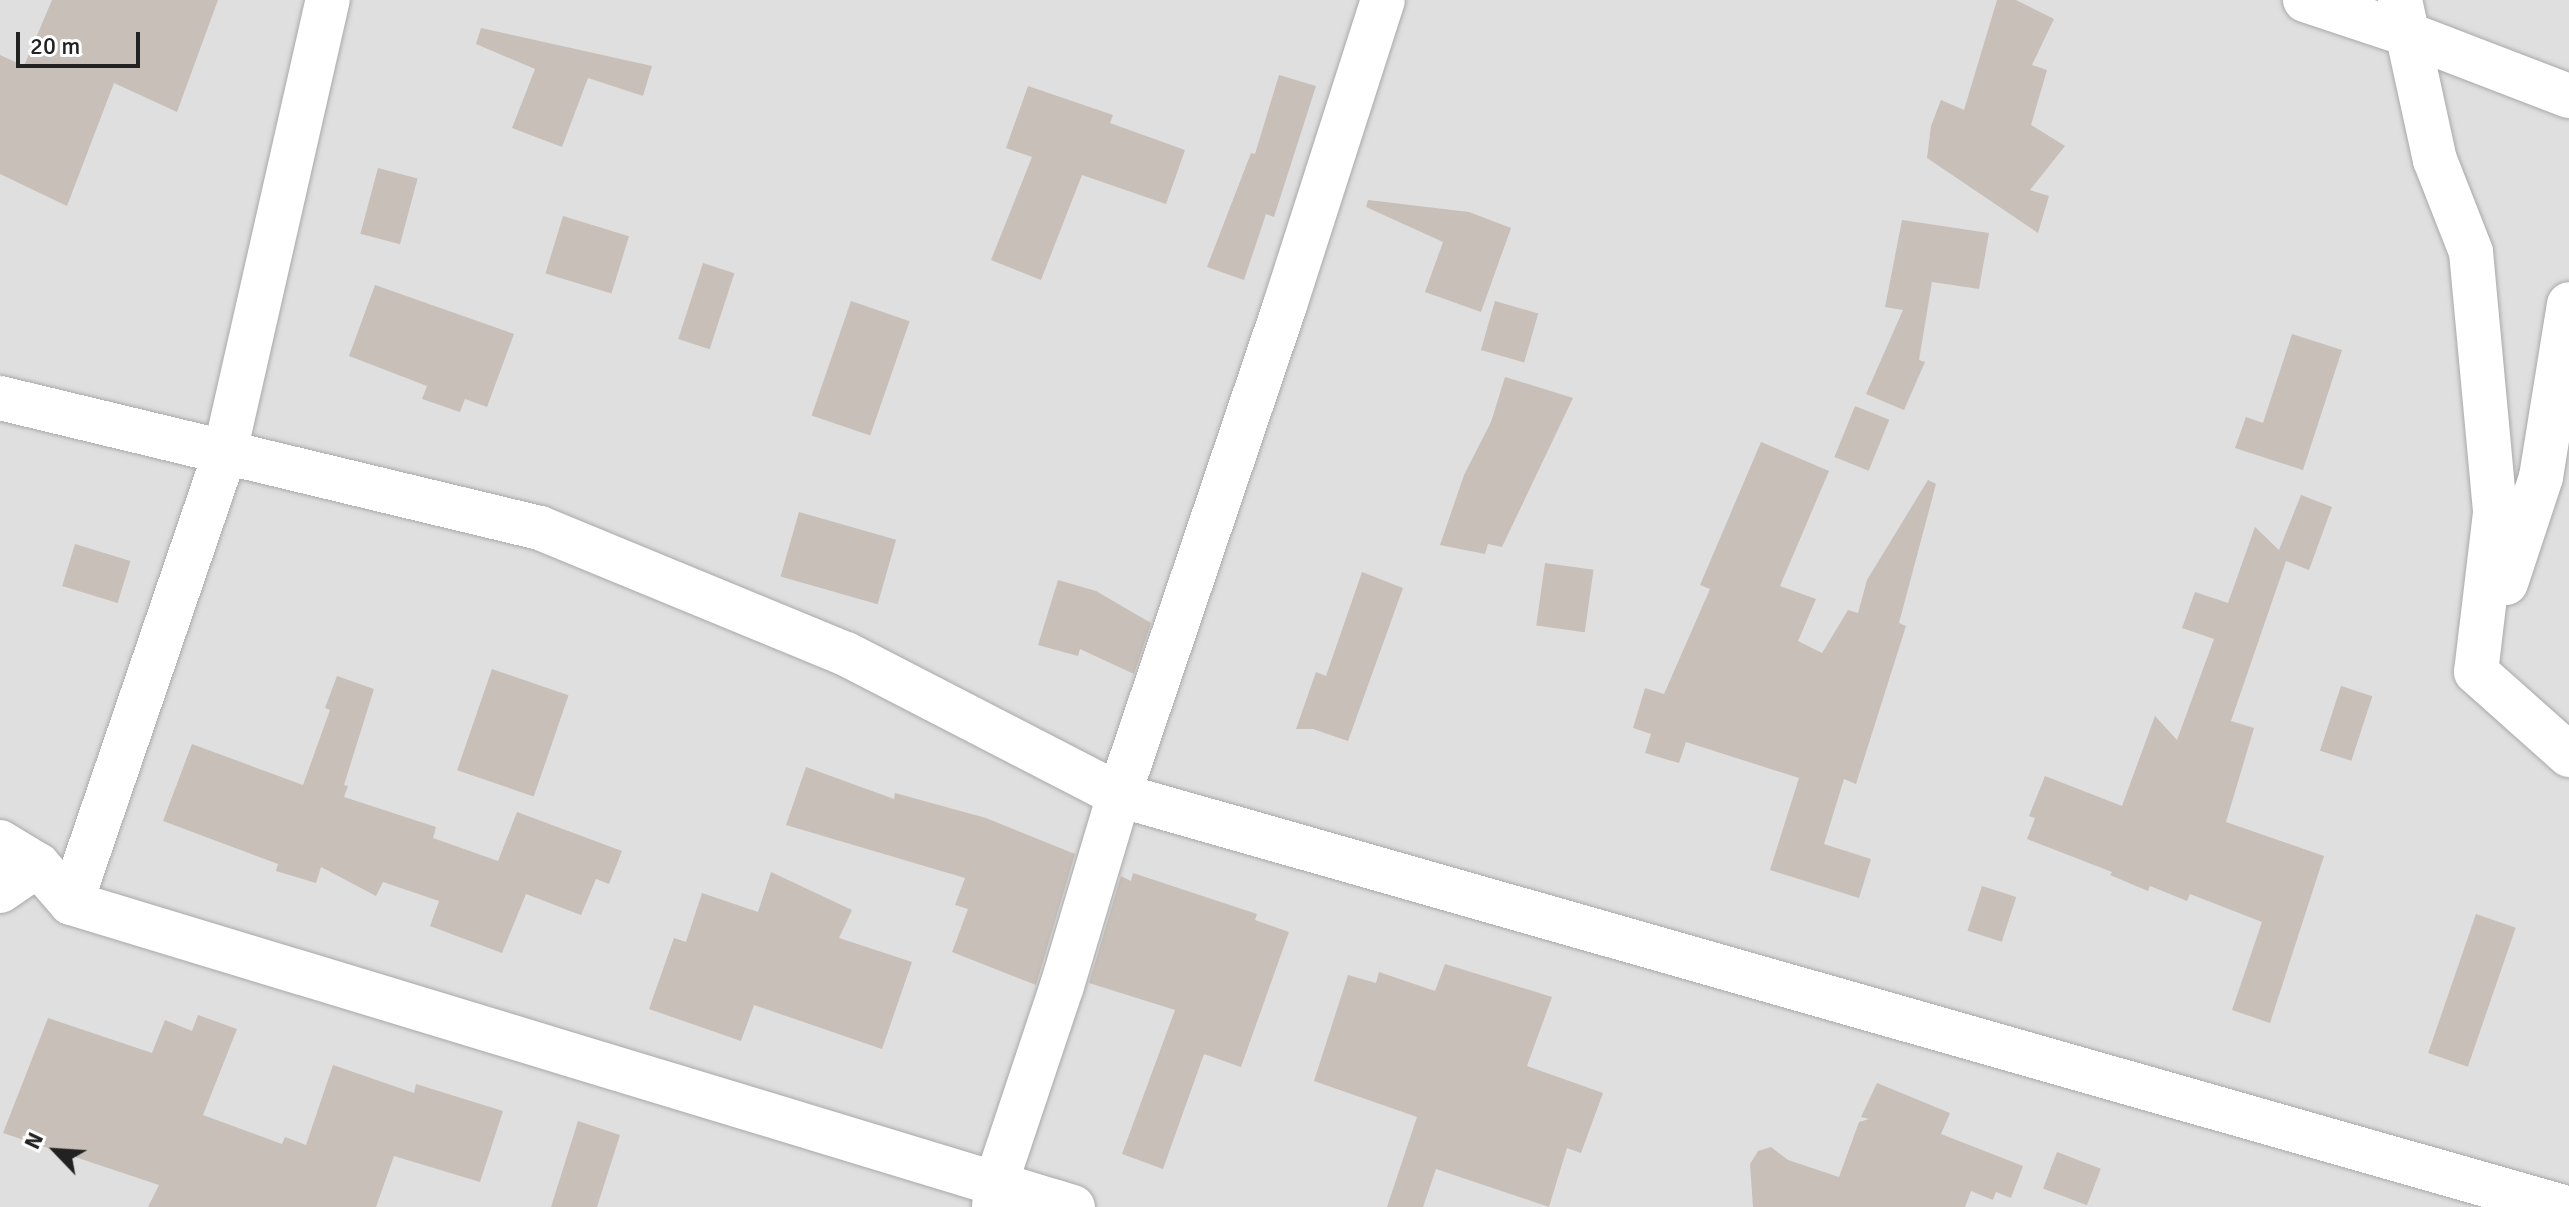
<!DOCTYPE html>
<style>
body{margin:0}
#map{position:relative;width:2569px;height:1207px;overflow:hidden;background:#f2efe9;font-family:Signika,sans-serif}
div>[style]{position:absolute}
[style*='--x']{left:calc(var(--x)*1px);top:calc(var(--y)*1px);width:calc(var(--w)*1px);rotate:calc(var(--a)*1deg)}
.residential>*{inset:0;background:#e0dfdf;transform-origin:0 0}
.building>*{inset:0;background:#c7bfb8;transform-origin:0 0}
.roads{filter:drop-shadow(0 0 2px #a9a9a9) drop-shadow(0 0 2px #a9a9a9)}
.minor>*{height:44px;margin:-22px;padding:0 22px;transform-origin:22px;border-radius:22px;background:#fff}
span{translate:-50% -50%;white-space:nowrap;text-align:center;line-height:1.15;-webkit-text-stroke:8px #fff;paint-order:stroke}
.north{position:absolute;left:16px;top:1111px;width:80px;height:80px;-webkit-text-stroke:6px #fff;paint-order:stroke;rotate:295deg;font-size:22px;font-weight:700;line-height:32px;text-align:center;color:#222}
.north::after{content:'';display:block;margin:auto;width:28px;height:36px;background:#222;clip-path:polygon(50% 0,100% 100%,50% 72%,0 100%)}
.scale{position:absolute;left:16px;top:32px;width:124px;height:36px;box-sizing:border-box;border:4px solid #222;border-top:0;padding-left:10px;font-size:24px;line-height:28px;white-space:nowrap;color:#222;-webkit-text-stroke:6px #fff;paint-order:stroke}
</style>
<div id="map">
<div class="residential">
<div style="left:0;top:0;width:2569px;height:1207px"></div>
</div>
<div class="building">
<div style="clip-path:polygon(52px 0,218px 0,177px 112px,114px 83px,67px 206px,0 174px,0 55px,24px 66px)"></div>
<div style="clip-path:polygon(1997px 0,2016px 0,2054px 19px,2032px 65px,2047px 70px,2031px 125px,2065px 146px,2030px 190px,2049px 196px,2038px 233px,1927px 158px,1931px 126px,1941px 100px,1964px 110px)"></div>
<div style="clip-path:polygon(481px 28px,652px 66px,643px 96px,588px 78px,562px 147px,512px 128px,535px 69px,476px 44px)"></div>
<div style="clip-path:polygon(1279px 75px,1316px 86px,1274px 217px,1266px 214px,1244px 280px,1207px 267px,1251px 153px,1255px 154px)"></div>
<div style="clip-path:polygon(1028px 86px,1113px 115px,1110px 123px,1185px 150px,1166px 204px,1082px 175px,1041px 280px,991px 260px,1032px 157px,1006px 148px)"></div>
<div style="left:378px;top:168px;width:41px;height:68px;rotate:15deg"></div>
<div style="clip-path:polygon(1368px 200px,1469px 212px,1511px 228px,1481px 312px,1425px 292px,1443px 242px,1366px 207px)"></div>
<div style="left:563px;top:216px;width:69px;height:60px;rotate:17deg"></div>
<div style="clip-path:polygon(1902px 220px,1989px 233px,1979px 289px,1932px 282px,1919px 360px,1925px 362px,1904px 410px,1866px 394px,1903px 310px,1885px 307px)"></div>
<div style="left:703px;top:263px;width:33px;height:80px;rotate:18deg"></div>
<div style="clip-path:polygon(375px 285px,514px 334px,487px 407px,465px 399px,460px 412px,422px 399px,427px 386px,349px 356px)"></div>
<div style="left:851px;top:301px;width:62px;height:121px;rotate:19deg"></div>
<div style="left:1495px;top:301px;width:45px;height:51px;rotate:16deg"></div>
<div style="clip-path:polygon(2292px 334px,2342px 350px,2303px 470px,2235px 448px,2246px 417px,2263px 423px)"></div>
<div style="clip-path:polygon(1505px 377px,1573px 398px,1502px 547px,1488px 544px,1485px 554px,1440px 545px,1464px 475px,1491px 422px)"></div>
<div style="left:1855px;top:406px;width:37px;height:55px;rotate:22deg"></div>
<div style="clip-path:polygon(1761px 442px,1829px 471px,1780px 586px,1816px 599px,1798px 641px,1822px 653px,1848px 610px,1858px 613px,1867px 580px,1928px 480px,1936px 484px,1899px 623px,1906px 626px,1856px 784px,1844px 779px,1824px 844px,1871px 859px,1859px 898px,1770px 870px,1799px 778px,1686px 742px,1679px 763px,1645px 753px,1651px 734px,1633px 728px,1645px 688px,1664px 694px,1710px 589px,1700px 585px)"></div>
<div style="clip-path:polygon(2301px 495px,2332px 507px,2309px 570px,2286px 561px,2231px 721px,2254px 728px,2226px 822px,2324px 856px,2270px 1023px,2232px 1010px,2262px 922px,2190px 894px,2187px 901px,2150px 886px,2148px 891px,2110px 875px,2112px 872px,2027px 839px,2035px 818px,2029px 816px,2045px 776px,2122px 806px,2155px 716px,2177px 740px,2214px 639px,2182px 628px,2195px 592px,2228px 603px,2255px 527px,2279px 550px)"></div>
<div style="left:799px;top:512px;width:101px;height:67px;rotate:16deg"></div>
<div style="left:75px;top:544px;width:58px;height:44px;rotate:17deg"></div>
<div style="left:1545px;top:563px;width:49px;height:63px;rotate:8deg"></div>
<div style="clip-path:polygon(1362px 572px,1403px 588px,1348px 741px,1313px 729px,1296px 729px,1316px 672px,1326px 676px)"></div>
<div style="clip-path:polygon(1058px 580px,1096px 591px,1151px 623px,1134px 674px,1080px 649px,1078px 656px,1038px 645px)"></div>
<div style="left:492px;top:669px;width:81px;height:107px;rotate:19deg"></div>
<div style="clip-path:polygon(337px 676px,374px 689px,344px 785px,348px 786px,344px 797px,436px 827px,433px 838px,498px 861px,517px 812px,622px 851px,609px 884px,596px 879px,581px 915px,526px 894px,502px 953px,430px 926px,439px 901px,383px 882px,376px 896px,321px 867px,316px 883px,276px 871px,278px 864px,163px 821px,192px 744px,303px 785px,330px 710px,325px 708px)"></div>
<div style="left:2341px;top:686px;width:33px;height:68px;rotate:18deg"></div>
<div style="clip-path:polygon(806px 767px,894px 799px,895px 793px,986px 818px,1075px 854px,1036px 985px,952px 952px,968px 909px,955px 905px,965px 878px,786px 825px)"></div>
<div style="clip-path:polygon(771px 872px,852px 910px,839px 938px,912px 962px,882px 1049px,754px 1005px,741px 1041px,649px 1009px,674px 938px,686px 942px,702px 893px,758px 912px)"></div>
<div style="clip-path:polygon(1133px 873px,1257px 914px,1255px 920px,1289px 932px,1241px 1067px,1204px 1054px,1163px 1169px,1122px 1154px,1175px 1010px,1089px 983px,1121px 876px,1131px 881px)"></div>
<div style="left:1982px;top:886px;width:36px;height:47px;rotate:18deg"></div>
<div style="left:2476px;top:914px;width:42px;height:147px;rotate:19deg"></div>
<div style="clip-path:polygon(1445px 964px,1552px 997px,1527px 1066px,1603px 1093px,1581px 1153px,1567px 1148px,1549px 1207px,1436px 1169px,1423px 1207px,1387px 1207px,1417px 1117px,1314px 1081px,1348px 975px,1376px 983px,1379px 972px,1435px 991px)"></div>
<div style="clip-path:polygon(198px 1015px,237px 1029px,203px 1115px,282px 1144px,285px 1137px,306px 1145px,333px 1065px,414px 1093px,416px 1084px,503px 1111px,480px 1182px,394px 1156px,376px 1207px,148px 1207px,159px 1185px,3px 1133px,48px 1018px,152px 1053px,165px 1020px,192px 1031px)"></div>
<div style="clip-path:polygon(1877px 1083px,1950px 1113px,1941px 1134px,2023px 1166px,2011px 1198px,1996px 1192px,1993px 1200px,1971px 1191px,1965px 1207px,1753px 1207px,1750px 1164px,1758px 1151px,1771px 1147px,1788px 1160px,1839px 1177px,1859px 1122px,1869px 1119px,1861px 1117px)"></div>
<div style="clip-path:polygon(578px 1121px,620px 1135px,597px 1207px,551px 1207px)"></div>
<div style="left:2057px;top:1152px;width:47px;height:39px;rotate:21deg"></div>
</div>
<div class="roads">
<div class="minor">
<div style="--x:2305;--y:0;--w:111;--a:18.4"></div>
<div style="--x:2410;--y:35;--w:170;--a:21"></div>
<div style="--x:2400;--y:0;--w:164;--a:77.7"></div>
<div style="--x:2435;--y:160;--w:99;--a:68.6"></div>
<div style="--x:2471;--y:252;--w:262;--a:84.7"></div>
<div style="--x:2495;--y:513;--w:160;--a:96.8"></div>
<div style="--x:0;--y:398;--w:555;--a:13.54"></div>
<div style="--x:540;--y:528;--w:331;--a:22.4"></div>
<div style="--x:846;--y:654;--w:307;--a:27.3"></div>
<div style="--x:1119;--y:795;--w:1502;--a:15.92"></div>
<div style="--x:2506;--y:583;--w:112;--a:-71.7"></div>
<div style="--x:2541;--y:477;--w:175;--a:-80.8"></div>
<div style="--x:2476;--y:672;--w:125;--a:41.7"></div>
<div style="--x:0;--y:842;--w:44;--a:31.2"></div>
<div style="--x:0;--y:891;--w:46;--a:-34.4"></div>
<div style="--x:38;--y:865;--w:50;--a:49"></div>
<div style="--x:71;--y:903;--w:1047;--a:16.88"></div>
<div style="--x:71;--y:903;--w:477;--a:-71.1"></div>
<div style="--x:225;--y:452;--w:464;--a:-77.2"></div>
<div style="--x:994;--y:1207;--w:24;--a:-85"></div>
<div style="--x:996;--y:1183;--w:208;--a:-71.5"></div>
<div style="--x:1062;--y:986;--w:199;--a:-73.4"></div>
<div style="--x:1119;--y:795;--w:517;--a:-71.28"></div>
<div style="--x:1285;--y:305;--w:320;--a:-72.2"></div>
</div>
</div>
<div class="north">N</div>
<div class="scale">20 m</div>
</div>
